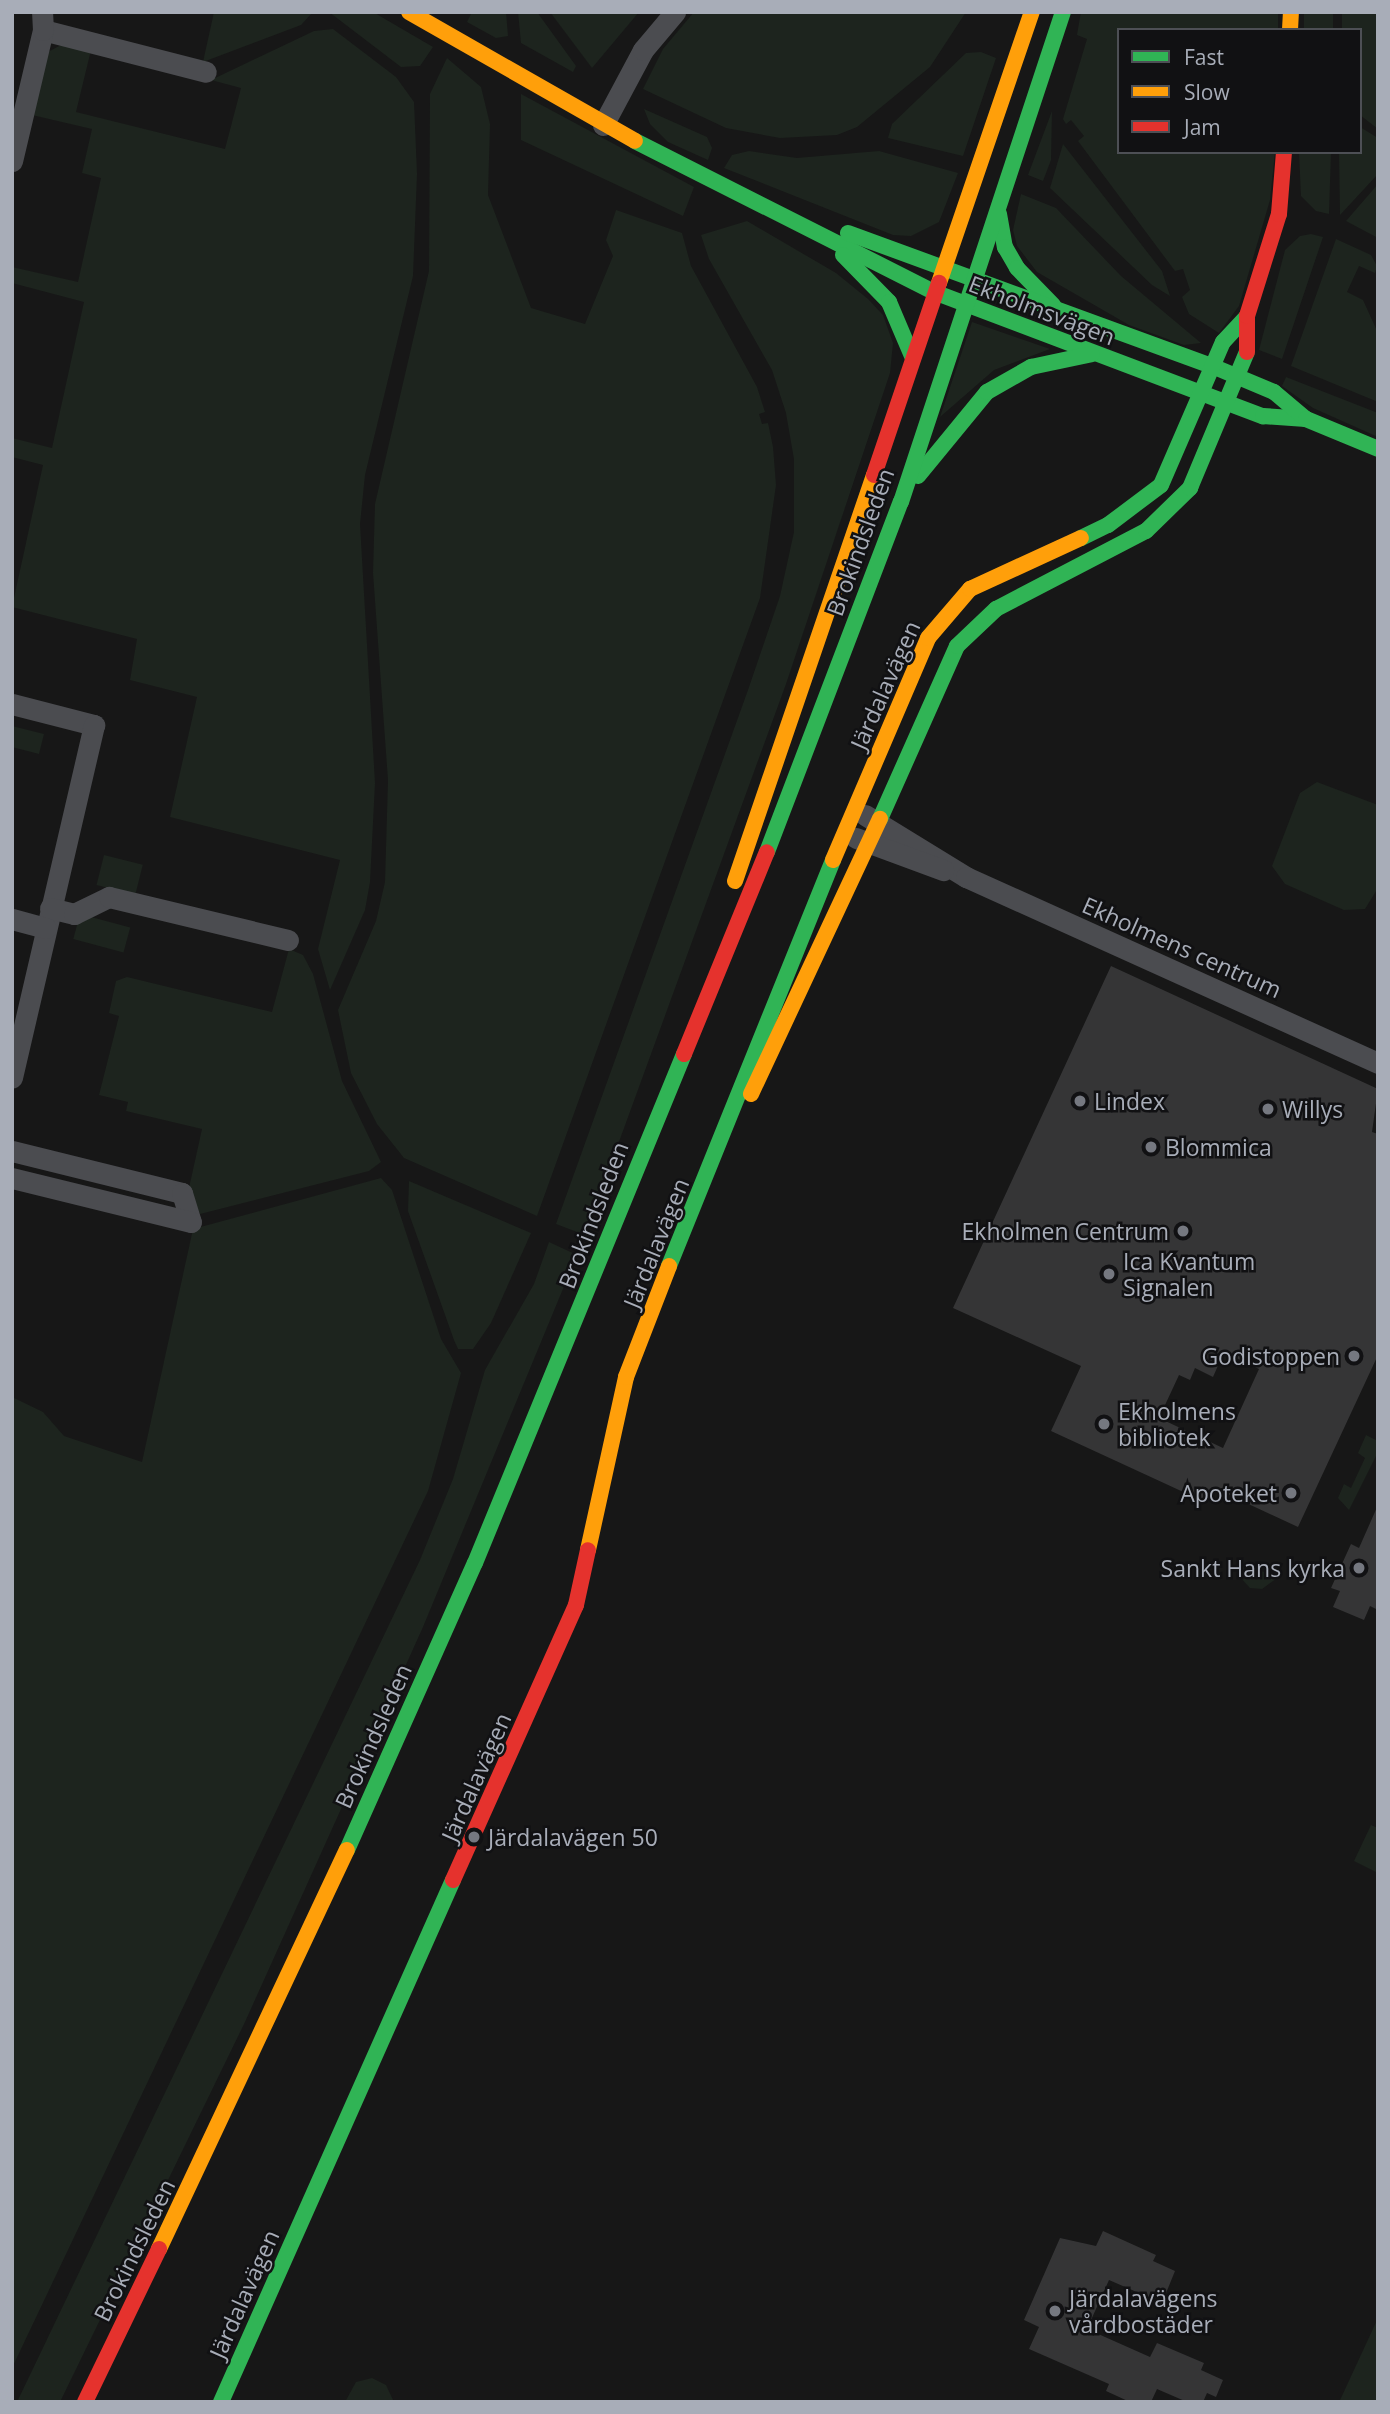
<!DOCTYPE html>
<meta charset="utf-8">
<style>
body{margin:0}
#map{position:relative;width:1390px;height:2414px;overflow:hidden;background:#171717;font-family:"Open Sans",sans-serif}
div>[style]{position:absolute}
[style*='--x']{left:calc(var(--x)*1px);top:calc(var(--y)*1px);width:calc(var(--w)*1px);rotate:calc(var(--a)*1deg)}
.green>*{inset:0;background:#1d241e;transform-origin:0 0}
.building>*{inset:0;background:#353536}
.street>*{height:21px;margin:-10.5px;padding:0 10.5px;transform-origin:10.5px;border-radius:10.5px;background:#4b4c50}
.fast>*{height:16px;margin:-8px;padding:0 8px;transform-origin:8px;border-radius:8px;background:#30b455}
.slow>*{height:16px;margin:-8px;padding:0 8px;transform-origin:8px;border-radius:8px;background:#ff9f0a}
.jam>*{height:16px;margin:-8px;padding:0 8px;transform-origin:8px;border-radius:8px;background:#e5322d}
.dots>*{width:19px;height:19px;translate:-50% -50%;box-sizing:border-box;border:4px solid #111113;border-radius:50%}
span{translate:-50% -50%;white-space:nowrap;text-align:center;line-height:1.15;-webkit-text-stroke:5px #111113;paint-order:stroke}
.street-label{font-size:23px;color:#a8adb8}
.poi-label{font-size:23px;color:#a8adb8}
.left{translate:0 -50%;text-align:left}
.right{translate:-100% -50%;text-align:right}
.frame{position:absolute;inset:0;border:14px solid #a8adb8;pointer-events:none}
.legend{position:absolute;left:1117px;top:28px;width:245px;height:126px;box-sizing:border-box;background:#111113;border:2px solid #4d4f55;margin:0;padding:9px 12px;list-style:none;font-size:21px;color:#a8adb8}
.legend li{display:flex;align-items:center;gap:14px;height:35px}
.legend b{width:35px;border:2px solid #4d4f55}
</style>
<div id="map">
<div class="green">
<div style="clip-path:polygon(214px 12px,311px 12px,312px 13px,301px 25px,203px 62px)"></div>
<div style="clip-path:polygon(329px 12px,373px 12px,433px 47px,420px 66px,401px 67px)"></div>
<div style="clip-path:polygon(472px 12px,506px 12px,508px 36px,496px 38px,467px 22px)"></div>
<div style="clip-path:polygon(518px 12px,537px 12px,576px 66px,573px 72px,521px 43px)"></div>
<div style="clip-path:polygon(550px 12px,639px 12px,592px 68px)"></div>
<div style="clip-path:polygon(694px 12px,966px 12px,930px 67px,857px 127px,837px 135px,780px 138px,726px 128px,643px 89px,663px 49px)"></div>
<div style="clip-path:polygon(1081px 12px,1278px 12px,1278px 30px,1119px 30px,1119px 152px,1275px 152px,1270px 200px,1239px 306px,1219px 333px,1189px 314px,1182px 297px,1190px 290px,1183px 269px,1175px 271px,1078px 141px,1084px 136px,1071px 120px,1066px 124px,1063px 119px,1087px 39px,1077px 35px)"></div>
<div style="left:1304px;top:12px;width:29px;height:18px"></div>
<div style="clip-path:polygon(1342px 12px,1378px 12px,1378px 129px,1360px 115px,1360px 30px,1342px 30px)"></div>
<div style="clip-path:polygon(333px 29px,396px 77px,414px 102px,417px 174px,413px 276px,365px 475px,360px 524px,375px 783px,370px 882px,365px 910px,330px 990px,318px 949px,340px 860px,170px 817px,197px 697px,130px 680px,137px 639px,12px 607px,43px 465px,12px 457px,12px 438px,52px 448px,84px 302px,12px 283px,12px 267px,78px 282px,101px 178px,82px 173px,92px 129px,32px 115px,46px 53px,63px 44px,91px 50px,76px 112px,225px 149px,241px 88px,211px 80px,314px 31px)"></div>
<div style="clip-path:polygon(981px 52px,996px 58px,963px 156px,888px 138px,892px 124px,966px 53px)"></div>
<div style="clip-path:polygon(447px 58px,481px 87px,490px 124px,488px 195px,531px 308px,585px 324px,613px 256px,606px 240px,616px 210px,682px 233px,691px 266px,757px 387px,765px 412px,759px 414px,762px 424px,768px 423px,773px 447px,776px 485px,760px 598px,537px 1216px,404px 1158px,377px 1124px,351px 1073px,338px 1010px,376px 921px,385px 882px,388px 780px,373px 573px,375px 504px,429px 271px,430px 94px)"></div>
<div style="clip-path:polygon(521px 94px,694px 187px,683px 216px,521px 140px)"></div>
<div style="clip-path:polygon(644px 109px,707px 137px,712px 148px,708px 160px,668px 142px,650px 124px)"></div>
<div style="clip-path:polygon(1052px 111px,1051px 160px,1043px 181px,1028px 175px)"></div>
<div style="clip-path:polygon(1360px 127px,1378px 138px,1378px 174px,1340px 215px,1339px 152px,1360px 152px)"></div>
<div style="clip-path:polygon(1063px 144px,1162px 271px,1170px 296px,1152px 285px,1050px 188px)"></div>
<div style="clip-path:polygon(749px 151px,797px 158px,879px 151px,958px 173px,939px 222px,911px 236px,893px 235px,724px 168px,732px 155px)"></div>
<div style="clip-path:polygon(1299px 152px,1331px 152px,1329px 214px,1316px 211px,1301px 196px)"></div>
<div style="clip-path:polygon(1378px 184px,1377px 226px,1378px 238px,1346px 221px)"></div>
<div style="clip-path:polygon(1021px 194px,1056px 208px,1121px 276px,1201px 343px,1184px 345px,1129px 325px,1037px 272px,1017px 246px,1013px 230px)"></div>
<div style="clip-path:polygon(747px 221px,836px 273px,868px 299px,883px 315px,893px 343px,890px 373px,786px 684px,585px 1235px,556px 1224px,748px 690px,780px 596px,794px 532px,794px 459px,786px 413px,772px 370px,709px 259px,701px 235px)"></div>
<div style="clip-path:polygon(1311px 234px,1323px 237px,1282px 359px,1259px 350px,1285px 250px,1300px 236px)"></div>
<div style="clip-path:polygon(1336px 239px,1371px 255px,1377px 266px,1375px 273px,1359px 266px,1347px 292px,1363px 300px,1378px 333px,1378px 402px,1291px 366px)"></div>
<div style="clip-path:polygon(972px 322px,1050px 349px,994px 370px,940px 417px)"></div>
<div style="clip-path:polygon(1286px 377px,1378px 413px,1378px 437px,1313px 408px,1282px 386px)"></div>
<div style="clip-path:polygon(12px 726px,44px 734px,39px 754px,12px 747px)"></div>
<div style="clip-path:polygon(1317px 782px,1378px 805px,1378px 888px,1365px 909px,1344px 910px,1285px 884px,1272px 866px,1300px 793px)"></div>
<div style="left:104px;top:855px;width:40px;height:31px;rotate:14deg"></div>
<div style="left:80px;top:914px;width:52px;height:26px;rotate:15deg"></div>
<div style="clip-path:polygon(289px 949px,303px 955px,313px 974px,342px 1081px,381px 1162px,369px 1171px,200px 1214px,189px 1188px,202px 1129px,126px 1111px,128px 1102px,99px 1095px,119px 1016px,109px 1013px,116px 981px,127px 977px,272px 1012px)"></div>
<div style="clip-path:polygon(381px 1178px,392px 1190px,441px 1339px,461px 1373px,428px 1491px,12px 2368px,12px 1397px,43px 1412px,64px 1436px,142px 1462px,193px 1229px)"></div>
<div style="clip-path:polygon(409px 1181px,531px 1233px,491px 1323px,473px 1349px,458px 1349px,454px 1340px,408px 1211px)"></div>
<div style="clip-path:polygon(549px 1242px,577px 1255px,423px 1627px,245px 2022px,60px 2402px,17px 2402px,420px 1560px,453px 1479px,485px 1370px,534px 1284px)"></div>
<div style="clip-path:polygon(1366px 1435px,1378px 1441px,1378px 1452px,1349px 1510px,1338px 1498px,1344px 1484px,1351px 1488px,1365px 1458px,1358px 1453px)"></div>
<div style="clip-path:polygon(1238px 1560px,1277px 1578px,1262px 1589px,1250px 1588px,1238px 1575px)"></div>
<div style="clip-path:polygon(1371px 1825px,1378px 1828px,1376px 1872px,1354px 1861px)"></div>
<div style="clip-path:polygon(1378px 2318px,1378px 2402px,1339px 2402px,1341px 2398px)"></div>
<div style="clip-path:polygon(372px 2378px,386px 2385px,394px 2402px,345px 2402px,356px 2382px)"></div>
</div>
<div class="building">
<div style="clip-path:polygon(evenodd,1111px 966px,1378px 1089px,1372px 1132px,1378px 1134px,1378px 1355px,1298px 1527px,1212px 1487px,1205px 1502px,1051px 1431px,1081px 1366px,953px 1308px,1111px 966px,1224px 1352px,1259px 1369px,1223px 1448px,1159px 1418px,1179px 1375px,1190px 1380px,1195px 1368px,1213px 1377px,1224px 1352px)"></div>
<div style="clip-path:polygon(1378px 1505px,1378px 1610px,1370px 1606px,1364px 1620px,1333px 1607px,1340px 1591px,1331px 1588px,1351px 1544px,1359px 1548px)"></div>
<div style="clip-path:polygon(1103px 2231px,1156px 2255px,1153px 2261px,1175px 2271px,1162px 2303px,1109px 2280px,1087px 2329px,1150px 2357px,1157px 2343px,1204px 2363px,1201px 2370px,1223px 2380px,1216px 2397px,1207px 2393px,1203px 2402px,1187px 2402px,1157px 2389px,1151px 2402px,1130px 2402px,1106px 2391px,1109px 2384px,1029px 2349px,1039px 2327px,1024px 2320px,1060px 2238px,1096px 2246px)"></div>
</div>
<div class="street">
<div style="--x:43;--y:30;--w:168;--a:14.4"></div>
<div style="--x:603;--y:125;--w:85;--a:-61.9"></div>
<div style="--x:643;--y:50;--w:50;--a:-49.9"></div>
<div style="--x:12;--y:161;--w:135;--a:-76.7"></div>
<div style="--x:43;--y:30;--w:18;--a:-93"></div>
<div style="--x:12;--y:704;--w:85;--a:14.4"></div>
<div style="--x:94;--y:725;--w:362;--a:103.1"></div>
<div style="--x:865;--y:815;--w:119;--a:31.5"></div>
<div style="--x:966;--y:877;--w:452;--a:24.3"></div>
<div style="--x:856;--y:838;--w:93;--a:20.2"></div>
<div style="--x:50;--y:908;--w:25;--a:14"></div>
<div style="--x:74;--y:914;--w:39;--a:-26"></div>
<div style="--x:109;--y:897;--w:184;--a:13.5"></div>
<div style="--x:12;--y:919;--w:35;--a:15"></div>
<div style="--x:12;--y:1151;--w:175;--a:13.9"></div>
<div style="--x:182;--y:1193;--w:30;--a:73"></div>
<div style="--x:191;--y:1222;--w:184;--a:-166.2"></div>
</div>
<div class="fast">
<div style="--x:635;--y:141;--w:335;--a:26.8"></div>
<div style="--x:934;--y:292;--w:352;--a:20.7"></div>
<div style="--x:1263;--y:416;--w:43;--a:4"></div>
<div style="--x:999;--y:214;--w:34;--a:80"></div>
<div style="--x:1005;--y:247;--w:24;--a:60"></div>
<div style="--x:1017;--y:268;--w:52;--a:45.8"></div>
<div style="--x:848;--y:233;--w:388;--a:20.1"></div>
<div style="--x:1212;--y:366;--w:67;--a:22.8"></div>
<div style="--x:1274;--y:392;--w:42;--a:40.2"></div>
<div style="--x:1306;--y:419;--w:78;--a:22.6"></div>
<div style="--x:843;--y:255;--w:66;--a:45.6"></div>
<div style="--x:889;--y:302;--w:59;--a:66.9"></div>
<div style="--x:918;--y:476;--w:109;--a:-50.6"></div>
<div style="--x:987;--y:392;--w:51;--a:-29.6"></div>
<div style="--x:1031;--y:367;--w:62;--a:-12"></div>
<div style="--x:1081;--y:538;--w:30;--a:-26"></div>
<div style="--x:1108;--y:525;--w:66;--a:-37"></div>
<div style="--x:1161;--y:485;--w:156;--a:-66.6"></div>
<div style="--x:1223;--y:342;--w:35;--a:-47"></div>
<div style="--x:880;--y:819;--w:189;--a:-66"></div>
<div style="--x:957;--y:646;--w:54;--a:-43.5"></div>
<div style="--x:996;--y:609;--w:169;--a:-27.5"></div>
<div style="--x:1146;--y:531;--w:62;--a:-44.3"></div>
<div style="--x:1190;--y:488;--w:147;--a:-67.3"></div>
<div style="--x:767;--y:852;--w:375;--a:-69.1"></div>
<div style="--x:901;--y:502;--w:516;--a:-71.71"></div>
<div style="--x:669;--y:1266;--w:438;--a:-68"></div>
<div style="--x:347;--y:1850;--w:314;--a:-66"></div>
<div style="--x:475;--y:1563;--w:550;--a:-67.68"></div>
<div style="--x:221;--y:2402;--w:571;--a:-66.04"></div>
</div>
<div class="slow">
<div style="--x:409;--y:12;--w:260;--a:29.7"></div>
<div style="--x:1290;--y:30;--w:18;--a:-87"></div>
<div style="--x:939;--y:283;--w:287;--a:-71.1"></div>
<div style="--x:833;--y:860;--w:241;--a:-66.8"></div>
<div style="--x:928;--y:638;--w:65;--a:-49.4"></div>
<div style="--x:970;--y:589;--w:122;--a:-24.7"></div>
<div style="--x:735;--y:881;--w:429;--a:-71.1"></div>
<div style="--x:751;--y:1094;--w:304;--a:-64.9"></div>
<div style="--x:588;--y:1550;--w:177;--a:-77.6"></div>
<div style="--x:626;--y:1377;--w:119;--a:-68.8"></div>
<div style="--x:159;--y:2249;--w:441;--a:-64.8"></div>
</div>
<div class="jam">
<div style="--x:1247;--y:352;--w:36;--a:-90"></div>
<div style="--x:1247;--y:316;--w:107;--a:-72.6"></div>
<div style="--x:1279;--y:214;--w:62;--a:-85.4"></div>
<div style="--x:874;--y:475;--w:203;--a:-71.3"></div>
<div style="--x:684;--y:1054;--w:218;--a:-67.7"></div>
<div style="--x:453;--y:1880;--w:301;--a:-65.9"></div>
<div style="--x:576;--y:1605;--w:56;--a:-77.7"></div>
<div style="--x:85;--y:2402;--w:170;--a:-64.2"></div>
</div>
<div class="dots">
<div style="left:1080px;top:1101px;background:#757880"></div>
<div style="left:1268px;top:1109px;background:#757880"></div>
<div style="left:1151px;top:1147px;background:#757880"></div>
<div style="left:1183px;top:1231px;background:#757880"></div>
<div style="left:1109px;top:1274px;background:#757880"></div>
<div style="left:1354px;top:1356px;background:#757880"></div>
<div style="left:1104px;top:1424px;background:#757880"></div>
<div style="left:1291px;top:1493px;background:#757880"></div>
<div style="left:1359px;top:1568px;background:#757880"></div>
<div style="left:474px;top:1837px;background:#757880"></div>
<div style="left:1055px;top:2311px;background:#757880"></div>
</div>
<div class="street-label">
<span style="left:1042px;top:310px;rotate:21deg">Ekholmsvägen</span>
<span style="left:860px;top:542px;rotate:-70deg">Brokindsleden</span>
<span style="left:885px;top:685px;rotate:-66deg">Järdalavägen</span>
<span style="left:1182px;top:947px;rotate:24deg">Ekholmens centrum</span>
<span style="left:593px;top:1215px;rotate:-69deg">Brokindsleden</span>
<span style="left:656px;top:1243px;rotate:-68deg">Järdalavägen</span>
<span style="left:373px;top:1736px;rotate:-66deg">Brokindsleden</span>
<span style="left:476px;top:1777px;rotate:-66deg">Järdalavägen</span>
<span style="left:134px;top:2250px;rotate:-64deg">Brokindsleden</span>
<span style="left:244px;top:2294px;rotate:-66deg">Järdalavägen</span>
</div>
<div class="poi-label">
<span class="left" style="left:1094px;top:1101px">Lindex</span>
<span class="left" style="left:1282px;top:1109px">Willys</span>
<span class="left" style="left:1165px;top:1147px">Blommica</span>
<span class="right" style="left:1169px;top:1231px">Ekholmen Centrum</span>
<span class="left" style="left:1123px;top:1274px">Ica Kvantum<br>Signalen</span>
<span class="right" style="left:1340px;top:1356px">Godistoppen</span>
<span class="left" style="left:1118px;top:1424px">Ekholmens<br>bibliotek</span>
<span class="right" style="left:1277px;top:1493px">Apoteket</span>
<span class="right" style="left:1345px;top:1568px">Sankt Hans kyrka</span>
<span class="left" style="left:488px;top:1837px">Järdalavägen 50</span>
<span class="left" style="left:1069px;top:2311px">Järdalavägens<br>vårdbostäder</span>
</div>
<div class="frame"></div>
<ul class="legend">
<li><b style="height:9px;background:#30b455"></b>Fast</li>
<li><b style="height:9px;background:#ff9f0a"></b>Slow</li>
<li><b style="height:9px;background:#e5322d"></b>Jam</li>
</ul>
</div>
